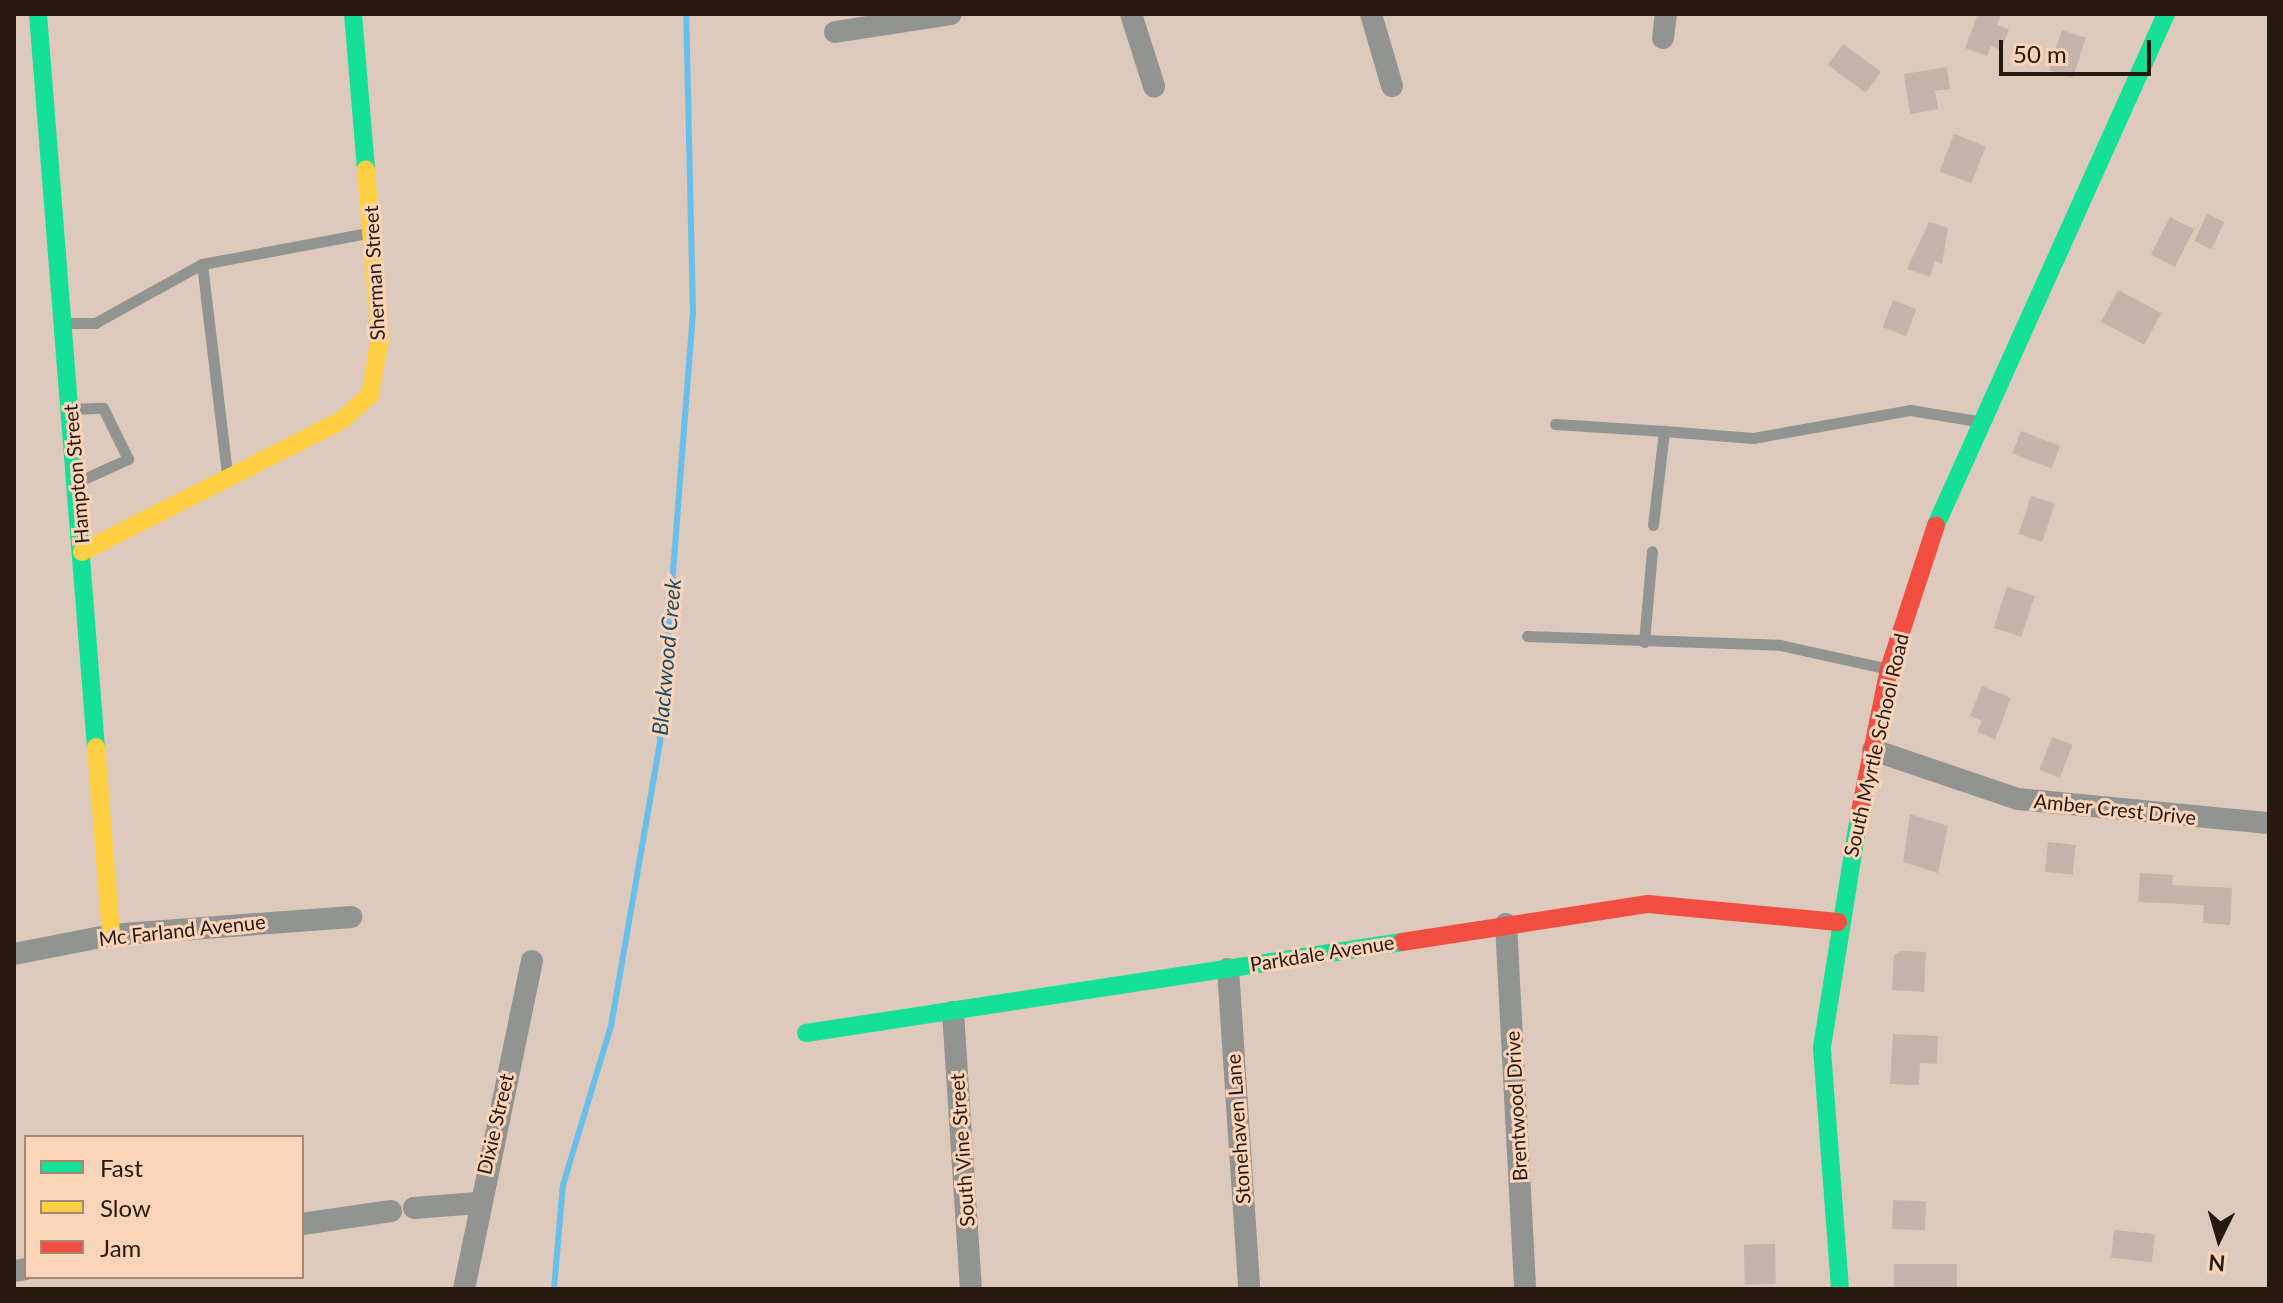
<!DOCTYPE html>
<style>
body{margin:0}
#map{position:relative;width:2283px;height:1303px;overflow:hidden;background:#decabc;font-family:Lato,sans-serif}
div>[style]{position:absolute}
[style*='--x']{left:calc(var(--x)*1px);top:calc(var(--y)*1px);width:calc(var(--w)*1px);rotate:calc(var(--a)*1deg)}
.stream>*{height:6px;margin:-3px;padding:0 3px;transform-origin:3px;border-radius:3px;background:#69bfea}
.building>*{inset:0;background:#c4b4ab;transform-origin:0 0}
.lane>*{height:11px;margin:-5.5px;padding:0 5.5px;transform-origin:5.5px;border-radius:5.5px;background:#919490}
.street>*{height:22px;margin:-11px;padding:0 11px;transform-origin:11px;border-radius:11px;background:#919490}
.fast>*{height:18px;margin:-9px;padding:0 9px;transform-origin:9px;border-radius:9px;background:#16e098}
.slow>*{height:18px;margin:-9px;padding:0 9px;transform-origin:9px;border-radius:9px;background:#ffcf43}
.jam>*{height:18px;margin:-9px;padding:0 9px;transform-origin:9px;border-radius:9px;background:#f24e42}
span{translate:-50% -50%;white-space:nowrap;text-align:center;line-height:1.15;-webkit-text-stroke:6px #fad4b9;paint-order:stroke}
.street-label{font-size:20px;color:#26190f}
.water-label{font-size:22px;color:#1c4e6a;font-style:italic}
.frame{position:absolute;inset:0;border:16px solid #26190f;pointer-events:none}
.legend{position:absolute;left:24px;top:1135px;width:280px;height:144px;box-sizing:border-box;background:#fad4b9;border:2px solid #a58975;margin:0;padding:10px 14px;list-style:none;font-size:24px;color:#26190f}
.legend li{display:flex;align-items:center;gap:16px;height:40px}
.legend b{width:40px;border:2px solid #a58975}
.north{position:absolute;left:2179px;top:1199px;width:80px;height:80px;-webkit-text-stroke:6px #fad4b9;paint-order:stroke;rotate:185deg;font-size:22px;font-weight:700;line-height:32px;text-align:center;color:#26190f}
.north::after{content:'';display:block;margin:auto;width:28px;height:36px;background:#26190f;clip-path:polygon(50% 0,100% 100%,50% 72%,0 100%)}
.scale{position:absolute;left:1999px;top:40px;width:152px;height:36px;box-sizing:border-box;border:4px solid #26190f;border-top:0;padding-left:10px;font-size:24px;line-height:28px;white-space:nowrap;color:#26190f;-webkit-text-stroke:6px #fad4b9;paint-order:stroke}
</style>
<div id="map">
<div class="stream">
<div style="--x:554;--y:1289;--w:104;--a:-85.1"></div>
<div style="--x:563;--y:1185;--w:166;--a:-73.2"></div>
<div style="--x:611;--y:1026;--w:289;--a:-80.2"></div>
<div style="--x:660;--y:741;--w:429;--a:-85.6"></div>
<div style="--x:693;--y:313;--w:299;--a:-91.3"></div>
</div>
<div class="building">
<div style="clip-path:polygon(1978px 14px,2001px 14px,1997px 25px,2009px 29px,2001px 50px,1991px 46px,1987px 56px,1965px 48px)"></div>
<div style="left:2062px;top:30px;width:25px;height:42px;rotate:18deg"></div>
<div style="left:1843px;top:44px;width:47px;height:26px;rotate:36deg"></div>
<div style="clip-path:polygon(1947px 67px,1950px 89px,1935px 91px,1938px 109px,1910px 114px,1904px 74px)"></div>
<div style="left:1954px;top:134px;width:34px;height:40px;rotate:21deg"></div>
<div style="left:2207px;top:214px;width:19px;height:30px;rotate:25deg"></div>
<div style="left:2170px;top:217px;width:27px;height:42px;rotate:27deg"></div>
<div style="clip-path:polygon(1929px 222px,1948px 228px,1942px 264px,1935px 261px,1930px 277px,1907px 269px)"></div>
<div style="left:2118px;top:290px;width:49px;height:36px;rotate:28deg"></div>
<div style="left:1893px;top:300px;width:25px;height:29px;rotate:21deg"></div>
<div style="left:2021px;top:431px;width:42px;height:24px;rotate:21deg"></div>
<div style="left:2031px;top:496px;width:25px;height:40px;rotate:18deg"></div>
<div style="left:2007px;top:587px;width:29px;height:43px;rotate:18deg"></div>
<div style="clip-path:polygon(1982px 686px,2011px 698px,1995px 739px,1977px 732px,1982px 721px,1970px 716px)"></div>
<div style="left:2052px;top:737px;width:22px;height:35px;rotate:21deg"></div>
<div style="clip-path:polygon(1910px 814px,1948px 826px,1938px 873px,1903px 862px)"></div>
<div style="left:2048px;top:842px;width:28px;height:30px;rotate:6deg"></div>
<div style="clip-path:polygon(2140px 873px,2173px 875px,2172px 885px,2232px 888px,2230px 925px,2203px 923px,2204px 905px,2138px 902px)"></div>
<div style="clip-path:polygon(1901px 951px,1926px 952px,1924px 992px,1892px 990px,1894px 955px)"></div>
<div style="clip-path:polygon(1893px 1034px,1938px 1036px,1937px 1064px,1920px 1063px,1919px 1085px,1890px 1084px)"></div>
<div style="left:1893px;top:1200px;width:33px;height:29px;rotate:2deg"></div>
<div style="left:2114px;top:1230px;width:41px;height:28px;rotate:6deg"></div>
<div style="left:1775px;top:1244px;width:40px;height:31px;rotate:89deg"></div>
<div style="left:1894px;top:1264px;width:63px;height:25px"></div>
</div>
<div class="lane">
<div style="--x:202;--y:264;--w:212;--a:83.2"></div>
<div style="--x:63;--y:323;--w:32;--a:0"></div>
<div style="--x:95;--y:323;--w:122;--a:-28.9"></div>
<div style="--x:202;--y:264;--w:169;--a:-10.6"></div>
<div style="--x:70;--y:409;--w:33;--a:-2"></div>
<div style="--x:103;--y:408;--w:57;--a:63.9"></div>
<div style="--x:128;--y:459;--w:56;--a:155.7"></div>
<div style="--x:1555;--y:424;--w:109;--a:3.7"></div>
<div style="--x:1653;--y:525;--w:95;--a:-83.3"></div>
<div style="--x:1664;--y:431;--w:89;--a:4.5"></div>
<div style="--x:1753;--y:438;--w:159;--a:-10.1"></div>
<div style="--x:1910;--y:410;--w:68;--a:9.3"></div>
<div style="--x:1527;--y:636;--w:253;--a:2"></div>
<div style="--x:1780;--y:645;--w:112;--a:12.4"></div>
<div style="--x:1644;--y:642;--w:91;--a:-85"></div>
</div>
<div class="street">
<div style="--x:1131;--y:14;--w:76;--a:72.3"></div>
<div style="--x:1371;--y:14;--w:75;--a:73.7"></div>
<div style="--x:835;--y:32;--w:117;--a:-8.8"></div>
<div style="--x:1663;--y:38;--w:24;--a:-83"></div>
<div style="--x:1873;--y:750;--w:153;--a:18.7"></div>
<div style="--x:2018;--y:799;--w:252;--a:5.5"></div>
<div style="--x:1506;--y:924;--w:365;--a:87"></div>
<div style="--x:14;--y:954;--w:99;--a:-11.1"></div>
<div style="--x:111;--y:935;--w:241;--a:-4.3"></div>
<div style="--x:1228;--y:969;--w:321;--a:86.2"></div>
<div style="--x:953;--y:1012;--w:278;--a:86.3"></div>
<div style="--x:414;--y:1208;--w:63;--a:-4.5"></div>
<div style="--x:302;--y:1224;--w:90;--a:-8.3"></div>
<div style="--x:14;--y:1271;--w:12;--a:-9"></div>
<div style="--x:464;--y:1289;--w:335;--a:-78.3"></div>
</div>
<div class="fast">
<div style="--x:38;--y:14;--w:735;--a:85.48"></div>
<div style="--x:353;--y:14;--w:157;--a:85.2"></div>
<div style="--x:1936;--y:525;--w:560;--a:-65.77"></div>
<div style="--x:806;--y:1033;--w:603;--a:-8.68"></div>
<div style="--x:1840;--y:1289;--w:243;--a:-94.3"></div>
<div style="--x:1822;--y:1047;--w:234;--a:-80.9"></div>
</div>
<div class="slow">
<div style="--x:82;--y:552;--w:292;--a:-26.9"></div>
<div style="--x:342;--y:420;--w:38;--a:-42"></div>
<div style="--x:370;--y:395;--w:58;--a:-80"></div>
<div style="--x:380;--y:338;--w:169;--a:-94.8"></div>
<div style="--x:96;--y:747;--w:189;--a:85.4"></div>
</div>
<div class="jam">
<div style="--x:1859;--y:816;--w:150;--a:-78.5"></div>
<div style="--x:1889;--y:669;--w:151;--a:-71.9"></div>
<div style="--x:1402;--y:942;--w:249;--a:-8.8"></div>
<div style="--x:1648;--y:904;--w:191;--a:5.4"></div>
</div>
<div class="street-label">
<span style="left:374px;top:273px;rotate:-93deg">Sherman Street</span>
<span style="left:76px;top:474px;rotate:-95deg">Hampton Street</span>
<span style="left:1876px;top:745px;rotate:-77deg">South Myrtle School Road</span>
<span style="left:2115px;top:809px;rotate:6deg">Amber Crest Drive</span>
<span style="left:182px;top:930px;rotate:-6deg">Mc Farland Avenue</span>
<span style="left:1322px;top:953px;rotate:-9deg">Parkdale Avenue</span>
<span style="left:1516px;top:1106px;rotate:-93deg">Brentwood Drive</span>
<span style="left:495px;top:1124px;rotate:-77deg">Dixie Street</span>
<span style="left:1238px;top:1129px;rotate:-94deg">Stonehaven Lane</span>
<span style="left:962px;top:1150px;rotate:-94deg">South Vine Street</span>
</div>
<div class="water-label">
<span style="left:666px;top:657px;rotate:-85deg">Blackwood Creek</span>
</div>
<div class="frame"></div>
<ul class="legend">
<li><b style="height:10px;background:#16e098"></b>Fast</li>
<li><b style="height:10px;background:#ffcf43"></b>Slow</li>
<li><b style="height:10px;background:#f24e42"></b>Jam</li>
</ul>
<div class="north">N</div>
<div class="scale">50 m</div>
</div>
